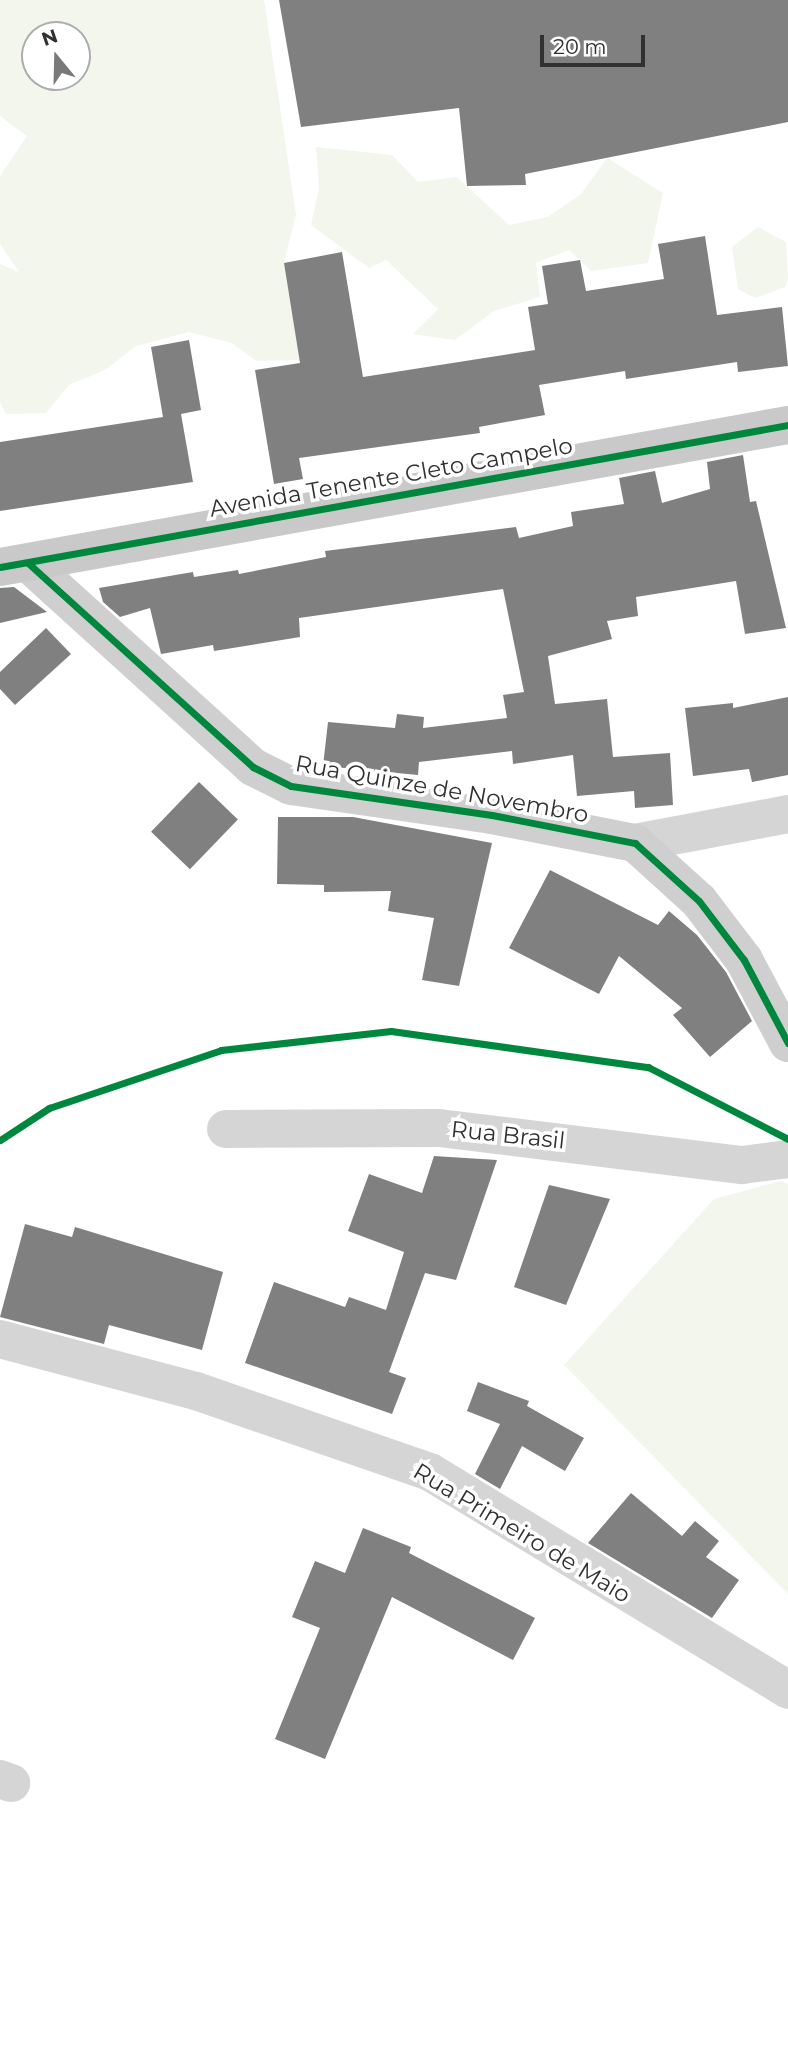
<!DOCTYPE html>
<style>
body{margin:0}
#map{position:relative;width:788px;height:2063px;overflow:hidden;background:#fff;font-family:Montserrat,sans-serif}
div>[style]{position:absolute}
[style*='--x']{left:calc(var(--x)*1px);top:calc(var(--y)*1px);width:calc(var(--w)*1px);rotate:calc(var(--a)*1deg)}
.green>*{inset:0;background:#f2f6ed}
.building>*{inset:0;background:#808080;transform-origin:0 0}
.street>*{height:38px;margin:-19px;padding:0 19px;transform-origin:19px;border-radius:19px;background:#d5d5d5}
.secondary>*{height:38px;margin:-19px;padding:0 19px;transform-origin:19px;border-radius:19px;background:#cfcfcf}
.primary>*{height:38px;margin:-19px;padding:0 19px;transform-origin:19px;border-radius:19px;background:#c9c9c9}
.cycleway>*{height:7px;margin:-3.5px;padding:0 3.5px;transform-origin:3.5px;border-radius:3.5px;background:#00873e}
span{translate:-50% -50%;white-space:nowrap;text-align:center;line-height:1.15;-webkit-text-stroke:7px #fff;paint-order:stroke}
.street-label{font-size:23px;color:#313131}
.north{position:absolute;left:21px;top:21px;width:70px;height:70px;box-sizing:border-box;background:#fff;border:2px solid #adadad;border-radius:50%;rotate:341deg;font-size:19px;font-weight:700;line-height:28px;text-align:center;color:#313131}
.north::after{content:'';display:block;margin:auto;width:24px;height:32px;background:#797979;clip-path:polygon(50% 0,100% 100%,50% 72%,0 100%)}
.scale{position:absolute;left:540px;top:35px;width:105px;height:32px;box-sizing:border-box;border:4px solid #313131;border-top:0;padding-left:9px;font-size:21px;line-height:24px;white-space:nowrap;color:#313131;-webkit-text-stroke:5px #fff;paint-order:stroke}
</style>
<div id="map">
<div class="green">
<div style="clip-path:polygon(evenodd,0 0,264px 0,296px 215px,284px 263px,300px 360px,256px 361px,232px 343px,189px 332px,136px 346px,105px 370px,69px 385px,46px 413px,6px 414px,0 402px,0 264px,19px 272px,0 244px,0 176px,27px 136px,0 116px,0 0,35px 35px,77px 35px,77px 77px,35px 77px,35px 35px)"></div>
<div style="clip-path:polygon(316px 147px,392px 155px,418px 182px,457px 177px,509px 225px,548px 217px,581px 194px,607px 158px,663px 193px,648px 263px,591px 271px,569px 250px,536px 263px,540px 297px,494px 311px,455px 340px,413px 334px,438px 309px,386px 260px,369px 268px,311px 225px,319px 188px)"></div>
<div style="clip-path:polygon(758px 227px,786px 242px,788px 279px,785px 287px,755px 298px,738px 289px,732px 247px)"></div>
<div style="clip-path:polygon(781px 1181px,788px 1184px,788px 1594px,564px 1365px,714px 1199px)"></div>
</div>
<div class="building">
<div style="clip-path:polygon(279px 0,788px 0,788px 122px,525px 174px,526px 185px,467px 186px,459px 108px,301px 127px)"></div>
<div style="clip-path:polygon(705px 236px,717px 315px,782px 307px,788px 366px,738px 372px,737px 362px,626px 379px,625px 371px,539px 385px,545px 415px,479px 427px,480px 433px,299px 458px,303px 479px,274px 484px,255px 370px,300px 363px,284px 263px,342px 252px,363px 377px,535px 350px,528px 307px,548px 304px,542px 266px,580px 260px,586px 291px,664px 279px,658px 244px)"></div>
<div style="clip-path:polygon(189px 340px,201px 410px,181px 414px,193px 482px,0 511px,0 442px,163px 417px,151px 347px)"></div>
<div style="clip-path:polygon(743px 455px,750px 502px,756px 501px,786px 628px,745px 634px,736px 581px,636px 597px,638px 616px,607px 621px,612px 639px,548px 656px,555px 704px,607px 699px,613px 757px,670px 753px,673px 805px,635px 808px,634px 791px,577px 796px,573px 755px,513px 764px,512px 751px,419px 762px,418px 775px,323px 766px,328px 722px,395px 728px,397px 714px,424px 717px,423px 728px,507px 718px,503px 695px,524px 692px,503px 589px,299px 618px,300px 637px,214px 651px,213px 645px,161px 654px,150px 608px,120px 617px,103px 602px,99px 588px,193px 572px,194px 577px,238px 570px,239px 574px,326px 557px,325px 551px,516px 527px,519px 538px,573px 526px,571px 512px,624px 504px,619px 478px,655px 471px,662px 503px,710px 489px,707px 462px)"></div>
<div style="clip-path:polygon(14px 587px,47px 612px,0 623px,0 588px)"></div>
<div style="clip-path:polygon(46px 628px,71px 654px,15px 705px,0 689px,0 672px)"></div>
<div style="clip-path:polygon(788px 697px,788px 775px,752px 782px,749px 769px,693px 776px,685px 708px,733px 703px,733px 708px)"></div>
<div style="left:199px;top:782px;width:54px;height:69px;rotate:44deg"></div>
<div style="clip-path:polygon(278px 817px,353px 817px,492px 843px,459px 986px,422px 980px,434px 918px,388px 911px,391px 891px,324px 892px,324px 885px,277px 884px)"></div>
<div style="clip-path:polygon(550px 870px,658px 925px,669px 911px,697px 935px,726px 972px,752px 1021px,710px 1057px,673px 1015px,682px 1008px,619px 956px,599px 994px,509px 948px)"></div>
<div style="clip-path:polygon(434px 1156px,497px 1160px,456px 1280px,425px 1273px,389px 1372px,406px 1378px,392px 1414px,245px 1363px,274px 1282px,345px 1307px,349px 1297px,386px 1310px,404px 1252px,348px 1231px,369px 1174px,422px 1193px)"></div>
<div style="clip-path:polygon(549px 1185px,610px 1199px,566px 1305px,514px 1287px)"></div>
<div style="clip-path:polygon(25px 1224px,72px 1237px,75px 1227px,223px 1272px,202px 1350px,109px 1325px,104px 1344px,0 1317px)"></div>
<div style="clip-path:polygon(478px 1382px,529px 1401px,527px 1406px,584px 1438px,565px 1471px,522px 1446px,500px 1489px,475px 1474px,500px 1424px,467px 1411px)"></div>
<div style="clip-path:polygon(631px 1493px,682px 1536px,695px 1521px,719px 1541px,706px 1557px,739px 1580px,712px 1618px,588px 1543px)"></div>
<div style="clip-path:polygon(363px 1528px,411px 1547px,409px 1553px,535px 1618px,513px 1660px,392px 1597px,325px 1759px,275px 1739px,320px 1628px,292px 1617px,315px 1561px,345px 1573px)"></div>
</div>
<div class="street">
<div style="--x:635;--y:843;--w:156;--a:-10.7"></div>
<div style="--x:226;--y:1129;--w:213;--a:-0.3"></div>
<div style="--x:439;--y:1128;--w:305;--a:7"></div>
<div style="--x:742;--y:1165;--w:46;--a:-7.4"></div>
<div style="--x:0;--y:1339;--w:203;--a:14.9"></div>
<div style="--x:196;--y:1391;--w:248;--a:19.1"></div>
<div style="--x:430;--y:1472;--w:419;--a:31.3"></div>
<div style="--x:0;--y:1779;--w:12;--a:20"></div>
</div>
<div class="secondary">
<div style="--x:28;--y:563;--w:304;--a:42.2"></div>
<div style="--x:253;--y:767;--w:42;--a:26.6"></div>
<div style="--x:291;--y:786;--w:203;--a:8.2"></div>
<div style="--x:492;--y:815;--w:146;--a:11.1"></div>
<div style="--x:635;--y:843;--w:86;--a:42.2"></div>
<div style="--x:699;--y:901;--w:74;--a:52.7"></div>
<div style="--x:744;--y:960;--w:94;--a:62.1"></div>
</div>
<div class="primary">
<div style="--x:0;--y:567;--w:801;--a:-10.22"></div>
</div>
<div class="cycleway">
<div style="--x:28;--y:563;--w:304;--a:42.2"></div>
<div style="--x:253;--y:767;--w:42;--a:26.6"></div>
<div style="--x:291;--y:786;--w:203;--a:8.2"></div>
<div style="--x:492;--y:815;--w:146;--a:11.1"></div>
<div style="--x:635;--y:843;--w:86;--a:42.2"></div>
<div style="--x:699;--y:901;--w:74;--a:52.7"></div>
<div style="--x:744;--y:960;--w:94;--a:62.1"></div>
<div style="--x:0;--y:567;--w:801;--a:-10.22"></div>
<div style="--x:0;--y:1140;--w:59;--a:-33.1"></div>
<div style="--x:49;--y:1108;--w:182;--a:-18.6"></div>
<div style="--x:221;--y:1050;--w:171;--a:-6.4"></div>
<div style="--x:391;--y:1031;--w:260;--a:8"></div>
<div style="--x:648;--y:1067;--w:157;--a:27.2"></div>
</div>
<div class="street-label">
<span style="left:391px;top:477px;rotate:-10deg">Avenida Tenente Cleto Campelo</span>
<span style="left:442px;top:789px;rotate:10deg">Rua Quinze de Novembro</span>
<span style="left:508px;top:1135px;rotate:6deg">Rua Brasil</span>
<span style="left:522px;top:1533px;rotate:31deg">Rua Primeiro de Maio</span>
</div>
<div class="north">N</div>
<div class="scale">20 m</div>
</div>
